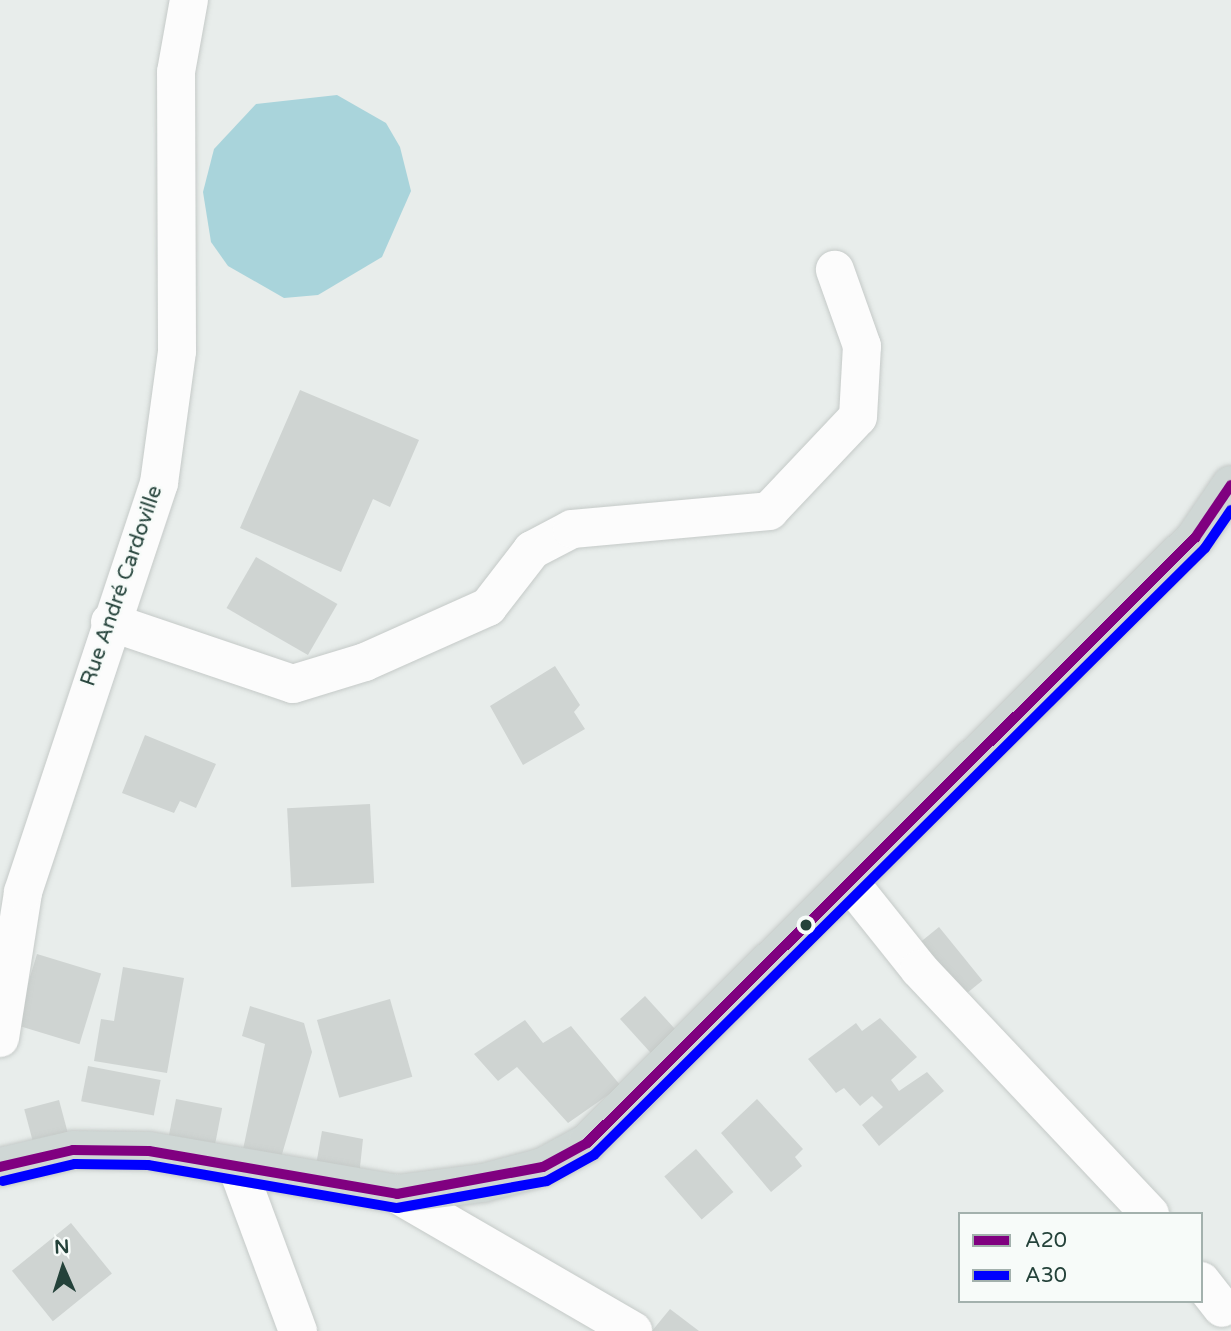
<!DOCTYPE html>
<meta charset="utf-8">
<style>
body{margin:0}
#map{position:relative;width:1231px;height:1331px;overflow:hidden;background:#e8edeb;font-family:"Varela Round",sans-serif}
div>[style]{position:absolute}
[style*='--x']{left:calc(var(--x)*1px);top:calc(var(--y)*1px);width:calc(var(--w)*1px);rotate:calc(var(--a)*1deg)}
.water>*{inset:0;background:#a9d4db}
.building>*{inset:0;background:#cfd4d2;transform-origin:0 0}
.roads{filter:drop-shadow(0 0 2px #c5cac8) drop-shadow(0 0 2px #c5cac8)}
.minor>*{height:38px;margin:-19px;padding:0 19px;transform-origin:19px;border-radius:19px;background:#fcfcfc}
.major>*{height:38px;margin:-19px;padding:0 19px;transform-origin:19px;border-radius:19px;background:#cfd7d5}
.bus-1>*{height:10px;margin:-5px;padding:0 5px;transform-origin:5px;border-radius:5px;background:#800080}
.bus-2>*{height:10px;margin:-5px;padding:0 5px;transform-origin:5px;border-radius:5px;background:#00f}
.dots>*{width:19px;height:19px;translate:-50% -50%;box-sizing:border-box;border:4px solid #f7fbf9;border-radius:50%}
span{translate:-50% -50%;white-space:nowrap;text-align:center;line-height:1.15;-webkit-text-stroke:5px #f7fbf9;paint-order:stroke}
.street-label{font-size:21px;color:#24423a}
.legend{position:absolute;left:958px;top:1212px;width:245px;height:91px;box-sizing:border-box;background:#f7fbf9;border:2px solid #a3b1ad;margin:0;padding:9px 12px;list-style:none;font-size:21px;color:#24423a}
.legend li{display:flex;align-items:center;gap:14px;height:35px}
.legend b{width:35px;border:2px solid #a3b1ad}
.north{position:absolute;left:28px;top:1233px;width:70px;height:70px;-webkit-text-stroke:5px #f7fbf9;paint-order:stroke;rotate:357deg;font-size:19px;font-weight:700;line-height:28px;text-align:center;color:#24423a}
.north::after{content:'';display:block;margin:auto;width:24px;height:32px;background:#24423a;clip-path:polygon(50% 0,100% 100%,50% 72%,0 100%)}
</style>
<div id="map">
<div class="water">
<div style="clip-path:polygon(337px 95px,386px 123px,400px 147px,411px 191px,382px 257px,318px 295px,284px 298px,228px 266px,211px 242px,203px 192px,214px 149px,256px 104px)"></div>
</div>
<div class="building">
<div style="clip-path:polygon(300px 390px,419px 440px,390px 507px,373px 499px,341px 572px,240px 528px)"></div>
<div style="left:256px;top:557px;width:94px;height:59px;rotate:30deg"></div>
<div style="clip-path:polygon(555px 666px,580px 705px,574px 712px,585px 729px,523px 765px,490px 706px)"></div>
<div style="clip-path:polygon(145px 735px,216px 764px,196px 808px,180px 801px,174px 813px,122px 793px)"></div>
<div style="left:370px;top:804px;width:79px;height:83px;rotate:87deg"></div>
<div style="left:939px;top:927px;width:69px;height:34px;rotate:51deg"></div>
<div style="left:37px;top:954px;width:67px;height:74px;rotate:17deg"></div>
<div style="clip-path:polygon(123px 967px,184px 978px,167px 1073px,94px 1061px,101px 1019px,114px 1021px)"></div>
<div style="clip-path:polygon(645px 996px,675px 1029px,659px 1062px,620px 1019px)"></div>
<div style="left:390px;top:999px;width:81px;height:76px;rotate:74deg"></div>
<div style="clip-path:polygon(250px 1006px,304px 1023px,312px 1052px,280px 1161px,241px 1159px,265px 1044px,242px 1036px)"></div>
<div style="clip-path:polygon(880px 1018px,917px 1057px,891px 1080px,899px 1091px,927px 1072px,944px 1091px,879px 1146px,862px 1125px,883px 1107px,872px 1096px,860px 1106px,844px 1088px,836px 1093px,808px 1059px,856px 1023px,862px 1031px)"></div>
<div style="clip-path:polygon(525px 1020px,543px 1043px,571px 1026px,621px 1086px,568px 1123px,517px 1067px,498px 1081px,474px 1054px)"></div>
<div style="left:88px;top:1066px;width:74px;height:36px;rotate:11deg"></div>
<div style="left:176px;top:1099px;width:47px;height:50px;rotate:11deg"></div>
<div style="clip-path:polygon(757px 1099px,803px 1149px,795px 1157px,802px 1166px,771px 1192px,721px 1133px)"></div>
<div style="left:59px;top:1100px;width:35px;height:36px;rotate:75deg"></div>
<div style="clip-path:polygon(322px 1131px,363px 1139px,358px 1186px,315px 1171px)"></div>
<div style="left:696px;top:1149px;width:57px;height:42px;rotate:49deg"></div>
<div style="left:71px;top:1223px;width:65px;height:76px;rotate:51deg"></div>
<div style="clip-path:polygon(670px 1309px,699px 1331px,652px 1331px)"></div>
</div>
<div class="roads">
<div class="minor">
<div style="--x:110;--y:622;--w:193;--a:18.7"></div>
<div style="--x:293;--y:684;--w:75;--a:-17"></div>
<div style="--x:365;--y:662;--w:135;--a:-24.1"></div>
<div style="--x:488;--y:607;--w:72;--a:-52.3"></div>
<div style="--x:532;--y:550;--w:45;--a:-27.7"></div>
<div style="--x:572;--y:529;--w:198;--a:-5.2"></div>
<div style="--x:769;--y:511;--w:129;--a:-46.6"></div>
<div style="--x:858;--y:417;--w:71;--a:-86.8"></div>
<div style="--x:862;--y:346;--w:81;--a:-109.6"></div>
<div style="--x:852;--y:885;--w:107;--a:51.4"></div>
<div style="--x:919;--y:969;--w:337;--a:46.7"></div>
<div style="--x:0;--y:1038;--w:148;--a:-81"></div>
<div style="--x:23;--y:892;--w:431;--a:-71.6"></div>
<div style="--x:159;--y:483;--w:133;--a:-82.2"></div>
<div style="--x:177;--y:351;--w:279;--a:-90.2"></div>
<div style="--x:176;--y:72;--w:73;--a:-79.8"></div>
<div style="--x:237;--y:1167;--w:175;--a:69.6"></div>
<div style="--x:397;--y:1194;--w:273;--a:30.1"></div>
<div style="--x:1201;--y:1281;--w:34;--a:52"></div>
</div>
<div class="major">
<div style="--x:0;--y:1167;--w:75;--a:-13.1"></div>
<div style="--x:73;--y:1150;--w:76;--a:0.8"></div>
<div style="--x:149;--y:1151;--w:252;--a:9.8"></div>
<div style="--x:397;--y:1194;--w:87;--a:-7.3"></div>
<div style="--x:483;--y:1183;--w:62;--a:-14.9"></div>
<div style="--x:543;--y:1167;--w:50;--a:-28.6"></div>
<div style="--x:587;--y:1143;--w:858;--a:-44.86"></div>
<div style="--x:1195;--y:538;--w:64;--a:-55.8"></div>
</div>
</div>
<div class="bus-1">
<div style="--x:0;--y:1167;--w:75;--a:-13.1"></div>
<div style="--x:73;--y:1150;--w:76;--a:0.8"></div>
<div style="--x:149;--y:1151;--w:252;--a:9.8"></div>
<div style="--x:397;--y:1194;--w:148;--a:-10.5"></div>
<div style="--x:543;--y:1167;--w:50;--a:-28.6"></div>
<div style="--x:587;--y:1143;--w:858;--a:-44.86"></div>
<div style="--x:1195;--y:538;--w:64;--a:-55.8"></div>
</div>
<div class="bus-2">
<div style="--x:3;--y:1181;--w:74;--a:-13.3"></div>
<div style="--x:75;--y:1164;--w:73;--a:0.8"></div>
<div style="--x:148;--y:1165;--w:253;--a:9.8"></div>
<div style="--x:397;--y:1208;--w:152;--a:-10.2"></div>
<div style="--x:547;--y:1181;--w:54;--a:-29"></div>
<div style="--x:594;--y:1155;--w:861;--a:-44.81"></div>
<div style="--x:1205;--y:548;--w:46;--a:-55.6"></div>
</div>
<div class="dots">
<div style="left:806px;top:925px;background:#24423a"></div>
</div>
<div class="street-label">
<span style="left:122px;top:586px;rotate:-71deg">Rue André Cardoville</span>
</div>
<ul class="legend">
<li><b style="height:9px;background:#800080"></b>A20</li>
<li><b style="height:9px;background:#00f"></b>A30</li>
</ul>
<div class="north">N</div>
</div>
